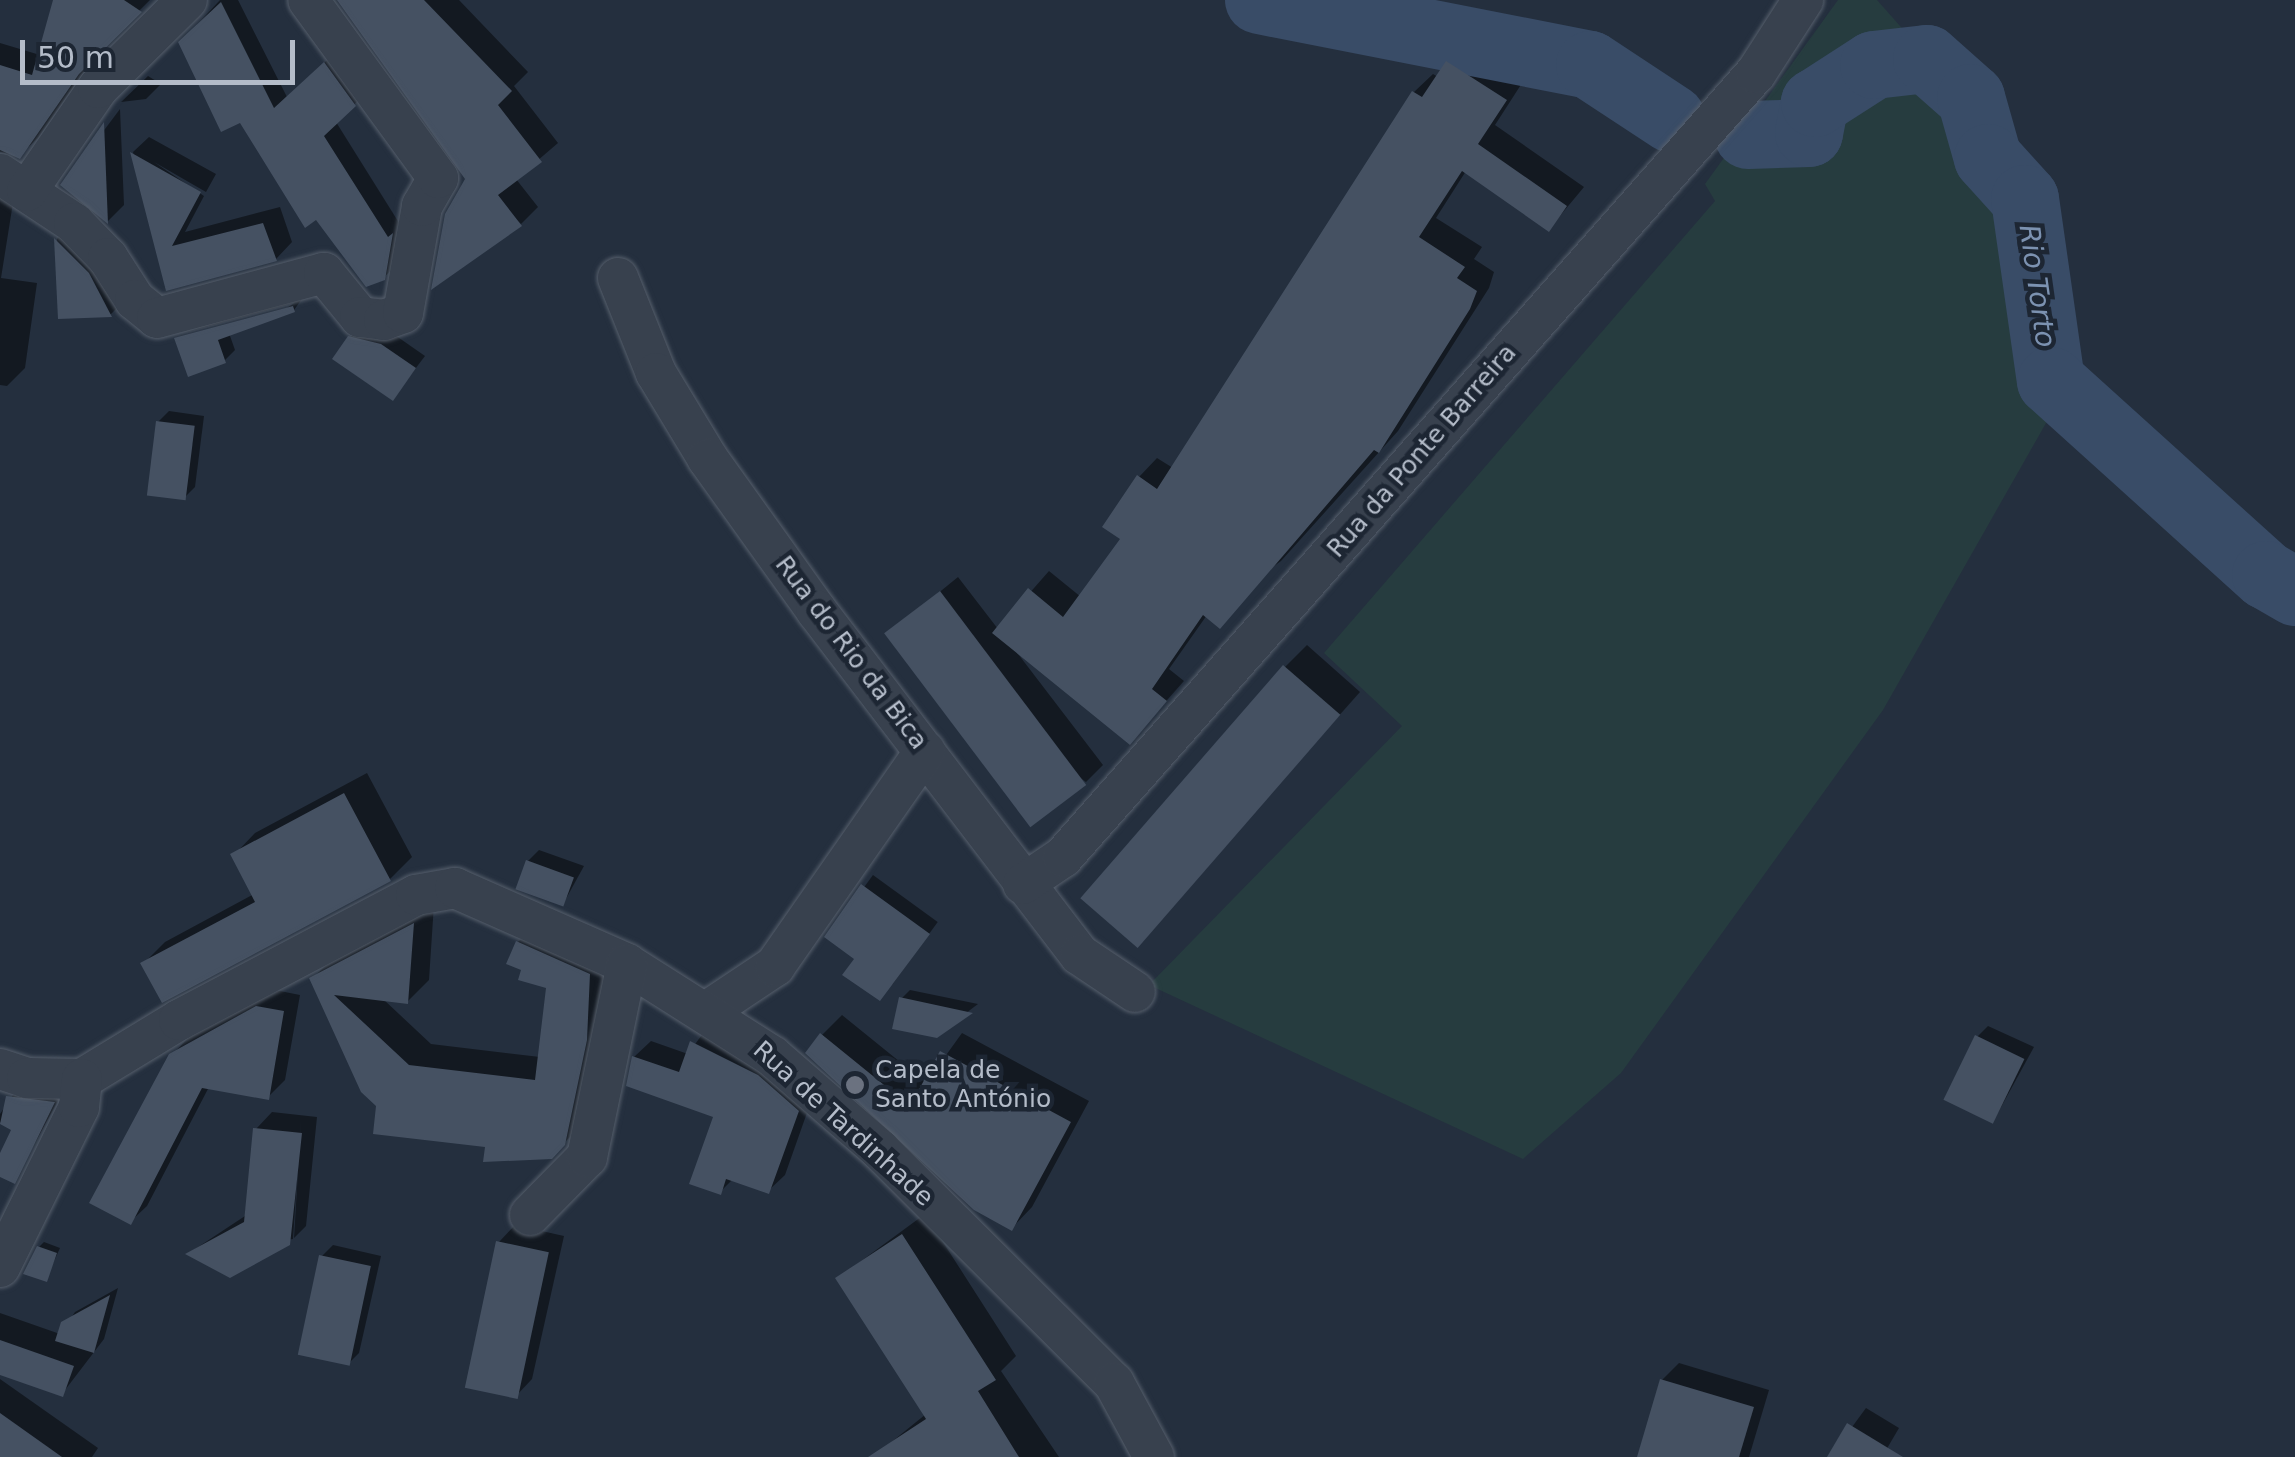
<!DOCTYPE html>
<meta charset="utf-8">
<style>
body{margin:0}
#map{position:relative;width:2295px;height:1457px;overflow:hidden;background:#242f3e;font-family:"DejaVu Sans",sans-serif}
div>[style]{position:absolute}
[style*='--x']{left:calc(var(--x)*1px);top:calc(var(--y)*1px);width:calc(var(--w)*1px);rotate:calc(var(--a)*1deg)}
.green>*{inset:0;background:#263c3f}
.shadow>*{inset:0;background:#0007;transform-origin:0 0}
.stream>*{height:11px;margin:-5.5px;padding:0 5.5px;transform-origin:5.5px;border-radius:5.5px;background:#394c67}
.river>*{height:68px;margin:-34px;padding:0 34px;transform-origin:34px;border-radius:34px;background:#394c67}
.building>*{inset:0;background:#455162;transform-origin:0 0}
.roads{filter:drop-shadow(0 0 2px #565f6c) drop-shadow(0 0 2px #565f6c)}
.minor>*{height:40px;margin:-20px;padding:0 20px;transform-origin:20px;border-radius:20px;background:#38414e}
.dots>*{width:28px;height:28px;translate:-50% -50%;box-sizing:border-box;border:5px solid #1d2633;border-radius:50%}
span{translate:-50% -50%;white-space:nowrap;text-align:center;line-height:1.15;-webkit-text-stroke:9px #1d2633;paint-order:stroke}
.street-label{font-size:25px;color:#b4bcc9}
.poi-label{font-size:25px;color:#b4bcc9}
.left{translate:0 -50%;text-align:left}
.water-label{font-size:28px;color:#7c92b1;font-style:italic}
.scale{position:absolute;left:20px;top:40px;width:275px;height:45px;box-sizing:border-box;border:5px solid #b4bcc9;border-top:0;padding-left:12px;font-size:30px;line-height:35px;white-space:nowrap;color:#b4bcc9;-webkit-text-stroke:8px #1d2633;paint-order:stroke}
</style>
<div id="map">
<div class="green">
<div style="clip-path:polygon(1838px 0,1877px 0,1940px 71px,2045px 306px,2042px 399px,2054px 409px,1883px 710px,1621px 1073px,1523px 1159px,1149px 985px,1402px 726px,1324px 653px,1715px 201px,1705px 184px)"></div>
</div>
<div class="shadow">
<div style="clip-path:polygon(56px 0,150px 0,96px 54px,38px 138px,19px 156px,0 152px,0 43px,40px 55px)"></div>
<div style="clip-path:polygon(220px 0,238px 0,287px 97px,337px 51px,367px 92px,336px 122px,401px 226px,397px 265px,383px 278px,241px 120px,181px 42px)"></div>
<div style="clip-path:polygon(338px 0,459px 0,528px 72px,514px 86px,558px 143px,516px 179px,538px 207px,521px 224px,468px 178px)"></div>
<div style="clip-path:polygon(1467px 43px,1524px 80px,1495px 125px,1584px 187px,1549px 229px,1466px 171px,1436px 218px,1482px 247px,1474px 259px,1494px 272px,1489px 288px,1398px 431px,1281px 561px,1207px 615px,1169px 669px,1184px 681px,1130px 742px,1015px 650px,1103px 765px,1086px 782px,888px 634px,958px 577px,998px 629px,1049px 571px,1081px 597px,1123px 538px,1139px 477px,1157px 458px,1173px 468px,1414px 92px,1433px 74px,1438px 77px)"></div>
<div style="clip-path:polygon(148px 76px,161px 84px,146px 99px,121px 102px)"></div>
<div style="clip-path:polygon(120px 109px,124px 205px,108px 221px,63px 185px)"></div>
<div style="clip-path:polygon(149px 137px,216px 174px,206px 192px,154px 162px,204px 196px,185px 232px,280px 207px,292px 242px,276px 259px,168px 288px,133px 152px)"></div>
<div style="clip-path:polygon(0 171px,16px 184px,1px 278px,37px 283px,25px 368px,7px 386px,0 385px)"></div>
<div style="clip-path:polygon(66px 229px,122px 303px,111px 314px,60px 317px,57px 239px)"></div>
<div style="clip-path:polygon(304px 296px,294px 310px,229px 333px,235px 350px,224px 361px,177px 339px,283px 311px,294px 303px,183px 333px)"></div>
<div style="clip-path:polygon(361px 326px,392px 333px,425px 356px,393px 398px,350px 338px)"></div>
<div style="clip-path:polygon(169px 411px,204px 416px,195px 487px,184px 498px,158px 422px)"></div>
<div style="clip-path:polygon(1307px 645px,1360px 692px,1136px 944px,1285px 667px)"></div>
<div style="clip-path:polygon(367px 773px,412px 857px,390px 879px,143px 964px,165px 942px,254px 894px,234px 855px,255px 833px)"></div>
<div style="clip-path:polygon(539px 850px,584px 866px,562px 906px,528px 861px)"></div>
<div style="left:873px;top:875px;width:80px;height:77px;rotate:36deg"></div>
<div style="clip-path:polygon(434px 904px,429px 980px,407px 1002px,383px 999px,431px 1044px,540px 1057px,549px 986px,524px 968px,518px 942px,540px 920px,611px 952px,586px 1121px,551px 1156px,488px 1145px,379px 1106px,312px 979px,334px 957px)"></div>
<div style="clip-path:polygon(275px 990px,300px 995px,285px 1080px,268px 1097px,209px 1087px,147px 1206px,130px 1222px,171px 1056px,188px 1038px)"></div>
<div style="clip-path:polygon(910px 990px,978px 1004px,937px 1035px,901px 999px)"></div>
<div style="clip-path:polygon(842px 1015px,926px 1083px,962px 1033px,1089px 1101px,1032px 1207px,1012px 1228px,822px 1035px)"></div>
<div style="clip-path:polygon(709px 1025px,814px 1093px,785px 1175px,768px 1191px,733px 1179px,720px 1192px,716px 1115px,634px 1057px,651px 1041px,688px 1054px)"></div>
<div style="clip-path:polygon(1988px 1026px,2034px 1047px,1994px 1120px,1977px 1037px)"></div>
<div style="clip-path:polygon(19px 1086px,63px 1092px,14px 1181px,0 1174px,14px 1128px,0 1122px,0 1114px)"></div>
<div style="clip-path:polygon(272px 1112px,317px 1117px,306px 1226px,294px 1238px,301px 1120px,293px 1239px,189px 1253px,245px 1216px,256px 1129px)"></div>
<div style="clip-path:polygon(925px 1214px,1016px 1356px,1001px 1371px,1059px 1457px,873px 1457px,926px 1414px,838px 1278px)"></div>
<div style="clip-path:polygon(515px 1225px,564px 1236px,532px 1379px,516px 1396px,499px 1242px)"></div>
<div style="clip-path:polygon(44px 1242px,60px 1248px,46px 1279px,39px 1247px)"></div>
<div style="clip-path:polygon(333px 1245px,381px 1256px,359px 1353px,348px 1364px,322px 1256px)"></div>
<div style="clip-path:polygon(118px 1288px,104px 1339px,62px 1394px,0 1373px,0 1313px,60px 1334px,75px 1312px)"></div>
<div style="clip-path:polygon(1679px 1363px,1769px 1390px,1749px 1457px,1644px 1457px,1662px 1380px)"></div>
<div style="clip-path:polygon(0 1379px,98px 1448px,92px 1457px,0 1457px)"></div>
<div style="clip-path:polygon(1866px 1408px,1899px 1428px,1882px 1457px,1830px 1457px)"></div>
</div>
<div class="stream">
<div style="--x:1399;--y:0;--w:28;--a:88"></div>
</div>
<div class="river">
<div style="--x:1259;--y:0;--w:337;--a:11.1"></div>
<div style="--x:1590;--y:65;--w:98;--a:33.4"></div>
<div style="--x:1748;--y:135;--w:61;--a:-1.9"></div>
<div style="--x:1809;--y:133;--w:31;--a:-79"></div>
<div style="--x:1815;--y:103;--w:70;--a:-32.8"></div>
<div style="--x:1874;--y:65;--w:53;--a:-6.5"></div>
<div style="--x:1927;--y:59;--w:59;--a:41.6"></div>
<div style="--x:1971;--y:98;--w:62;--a:74.2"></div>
<div style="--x:1988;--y:158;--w:55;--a:47.9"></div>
<div style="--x:2025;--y:199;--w:184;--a:81.9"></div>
<div style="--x:2051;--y:381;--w:290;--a:42.1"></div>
<div style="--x:2266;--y:575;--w:34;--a:30"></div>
</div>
<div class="building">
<div style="clip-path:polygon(53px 0,124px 0,142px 12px,79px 74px,20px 159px,0 150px,0 65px,32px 75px)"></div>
<div style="clip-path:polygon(337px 0,424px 0,512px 91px,498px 105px,542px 162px,498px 195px,522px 226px,431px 290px,445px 214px,465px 179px)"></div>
<div style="clip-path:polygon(221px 2px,274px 108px,324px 62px,356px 106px,324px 136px,388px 237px,393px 233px,385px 280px,366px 287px,316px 220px,305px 228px,240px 123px,221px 132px,178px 42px)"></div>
<div style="clip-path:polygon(1446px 61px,1507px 100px,1478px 144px,1567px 206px,1549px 232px,1462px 171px,1419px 237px,1465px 267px,1457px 278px,1477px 291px,1470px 309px,1379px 453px,1374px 450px,1220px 629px,1203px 615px,1152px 689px,1167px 701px,1130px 745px,992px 633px,1028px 588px,1063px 617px,1120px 539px,1102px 527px,1137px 475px,1157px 489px,1412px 91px,1422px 97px)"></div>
<div style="clip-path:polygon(104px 122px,108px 224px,60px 185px)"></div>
<div style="clip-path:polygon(130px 152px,201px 192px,172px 246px,263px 223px,277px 261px,166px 291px)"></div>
<div style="clip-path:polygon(54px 238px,89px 273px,112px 317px,58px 319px)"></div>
<div style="clip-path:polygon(293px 306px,295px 312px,218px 340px,226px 363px,188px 377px,174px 338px)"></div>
<div style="clip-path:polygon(348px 336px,381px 344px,416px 368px,393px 401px,332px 359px)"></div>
<div style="left:156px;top:421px;width:39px;height:75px;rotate:7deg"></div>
<div style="left:940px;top:591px;width:243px;height:70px;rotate:53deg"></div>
<div style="left:1283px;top:665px;width:76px;height:309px;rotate:41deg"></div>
<div style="clip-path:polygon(344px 793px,391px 881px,162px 1003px,140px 963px,255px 902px,230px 854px)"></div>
<div style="left:526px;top:860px;width:51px;height:31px;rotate:20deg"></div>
<div style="clip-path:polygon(861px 884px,930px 934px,880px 1001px,842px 975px,854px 959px,824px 937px)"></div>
<div style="clip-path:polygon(414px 923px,408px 1004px,334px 995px,409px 1065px,535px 1080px,546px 988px,518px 980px,521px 970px,506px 964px,516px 941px,590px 974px,587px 1040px,565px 1145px,552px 1159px,483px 1162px,485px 1147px,373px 1134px,376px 1106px,361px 1092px,309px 978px)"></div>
<div style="clip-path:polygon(899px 997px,973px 1013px,937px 1038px,892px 1029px)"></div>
<div style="clip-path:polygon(256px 1006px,284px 1011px,269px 1100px,202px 1088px,131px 1225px,89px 1203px,169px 1054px)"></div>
<div style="clip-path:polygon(820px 1033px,910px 1106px,940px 1051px,1071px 1122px,1012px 1231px,974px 1210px,805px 1053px)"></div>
<div style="left:1975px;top:1035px;width:55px;height:72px;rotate:26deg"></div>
<div style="clip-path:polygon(690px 1041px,758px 1075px,799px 1111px,769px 1194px,726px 1179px,721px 1195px,689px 1184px,713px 1117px,626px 1086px,632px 1056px,679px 1072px)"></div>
<div style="clip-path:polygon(6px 1096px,55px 1102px,15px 1184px,0 1177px,0 1153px,11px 1130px,0 1124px)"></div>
<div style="clip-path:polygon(253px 1128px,302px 1133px,290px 1245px,230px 1278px,185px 1254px,244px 1222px)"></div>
<div style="clip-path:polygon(902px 1234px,996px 1380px,978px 1391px,1019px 1457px,868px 1457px,926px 1419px,835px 1278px)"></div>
<div style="left:496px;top:1241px;width:54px;height:150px;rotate:12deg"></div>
<div style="clip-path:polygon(37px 1246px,57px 1253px,47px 1282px,23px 1274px)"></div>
<div style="left:319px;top:1255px;width:53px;height:102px;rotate:12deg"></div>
<div style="clip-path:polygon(110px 1295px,94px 1353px,55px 1341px,61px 1322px)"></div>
<div style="clip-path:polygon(0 1340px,74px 1366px,63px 1397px,0 1375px)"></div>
<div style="clip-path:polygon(1660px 1379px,1754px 1407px,1739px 1457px,1637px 1457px)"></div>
<div style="clip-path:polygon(0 1413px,62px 1457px,0 1457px)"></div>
<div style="clip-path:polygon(1847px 1423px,1903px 1457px,1827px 1457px)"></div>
</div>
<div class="roads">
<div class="minor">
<div style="--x:0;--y:174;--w:89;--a:33.5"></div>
<div style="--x:74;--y:223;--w:49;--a:45.8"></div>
<div style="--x:108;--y:258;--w:50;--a:57.3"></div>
<div style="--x:135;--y:300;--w:28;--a:39"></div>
<div style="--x:157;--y:318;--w:173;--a:-15.1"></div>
<div style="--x:324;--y:273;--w:57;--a:50.7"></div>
<div style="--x:360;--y:317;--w:24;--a:7"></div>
<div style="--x:384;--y:320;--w:20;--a:-20"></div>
<div style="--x:403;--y:313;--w:109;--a:-79.9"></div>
<div style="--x:422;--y:206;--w:32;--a:-60"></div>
<div style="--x:438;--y:178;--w:220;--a:-126.1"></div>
<div style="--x:27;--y:191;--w:125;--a:-55.4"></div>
<div style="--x:98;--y:88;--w:125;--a:-44.7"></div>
<div style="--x:618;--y:278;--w:102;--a:68.2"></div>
<div style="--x:656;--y:373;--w:100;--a:58.8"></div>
<div style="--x:708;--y:459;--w:186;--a:54.4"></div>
<div style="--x:816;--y:610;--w:434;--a:52.6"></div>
<div style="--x:1080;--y:955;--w:66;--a:33.9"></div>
<div style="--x:1023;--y:884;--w:48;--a:-34"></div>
<div style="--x:1063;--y:857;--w:1046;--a:-48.53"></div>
<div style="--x:1756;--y:73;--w:87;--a:-57.2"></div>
<div style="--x:706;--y:1012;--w:83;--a:-33.7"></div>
<div style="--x:775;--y:966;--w:262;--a:-55.1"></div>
<div style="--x:0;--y:1069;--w:28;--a:18"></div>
<div style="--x:27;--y:1078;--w:55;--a:1"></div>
<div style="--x:82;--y:1079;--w:114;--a:-31.3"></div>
<div style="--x:179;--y:1020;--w:268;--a:-27.8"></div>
<div style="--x:416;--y:895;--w:40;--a:-10"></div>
<div style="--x:455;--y:888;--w:188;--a:23.8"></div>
<div style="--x:627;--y:964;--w:172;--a:32.4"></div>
<div style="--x:772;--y:1056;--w:143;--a:41"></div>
<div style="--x:880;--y:1150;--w:330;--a:44.9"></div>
<div style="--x:1114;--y:1383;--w:84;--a:61.6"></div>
<div style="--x:530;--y:1215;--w:81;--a:-45.5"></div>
<div style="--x:587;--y:1157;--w:197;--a:-78.3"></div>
<div style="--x:0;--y:1267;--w:178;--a:-63.7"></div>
<div style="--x:79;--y:1107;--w:28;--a:-84"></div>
</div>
</div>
<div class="dots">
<div style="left:855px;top:1085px;background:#6b7280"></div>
</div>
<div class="street-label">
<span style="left:1422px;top:451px;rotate:-49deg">Rua da Ponte Barreira</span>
<span style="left:851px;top:653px;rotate:53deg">Rua do Rio da Bica</span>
<span style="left:843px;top:1124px;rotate:42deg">Rua de Tardinhade</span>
</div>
<div class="poi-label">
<span class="left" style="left:875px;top:1085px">Capela de<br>Santo António</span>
</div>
<div class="water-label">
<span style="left:2037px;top:286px;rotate:82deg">Rio Torto</span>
</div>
<div class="scale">50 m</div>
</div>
